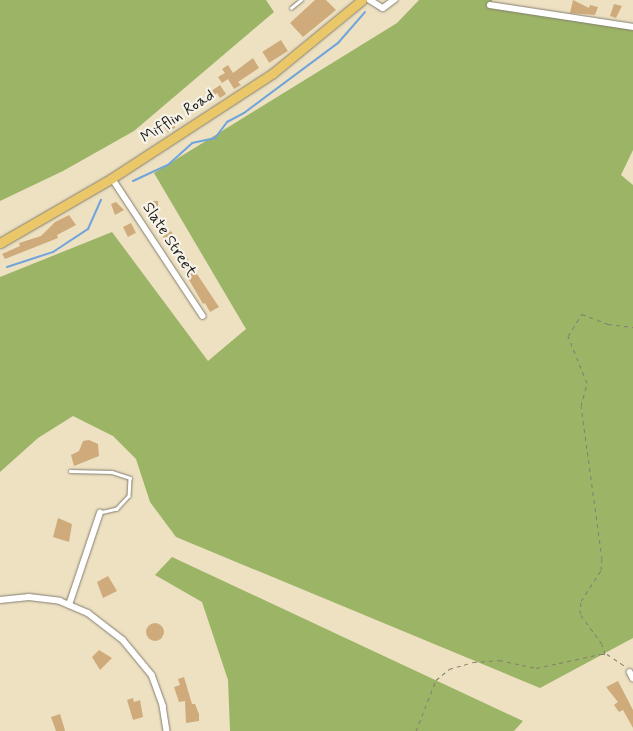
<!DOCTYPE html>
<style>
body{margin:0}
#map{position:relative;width:633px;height:731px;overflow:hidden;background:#ede1c2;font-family:Mynerve,sans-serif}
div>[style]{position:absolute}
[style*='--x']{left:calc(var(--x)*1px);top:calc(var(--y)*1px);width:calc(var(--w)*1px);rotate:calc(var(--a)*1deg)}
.forest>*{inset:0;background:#9cb466}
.stream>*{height:2px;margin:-1px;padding:0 1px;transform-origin:1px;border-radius:1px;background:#6fa4dc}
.building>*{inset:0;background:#cfab7b;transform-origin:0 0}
.round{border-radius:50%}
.path>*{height:1px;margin-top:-0.5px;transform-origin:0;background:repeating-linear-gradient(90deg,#847e6f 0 4px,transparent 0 8px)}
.roads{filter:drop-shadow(0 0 1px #847e6f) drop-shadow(0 0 1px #847e6f)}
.service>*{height:2.5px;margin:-1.25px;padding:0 1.25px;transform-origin:1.25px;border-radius:1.25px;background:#fff}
.minor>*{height:5.5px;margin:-2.75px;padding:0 2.75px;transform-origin:2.75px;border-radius:2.75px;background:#fff}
.primary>*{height:9px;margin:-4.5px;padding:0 4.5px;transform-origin:4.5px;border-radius:4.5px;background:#eac769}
span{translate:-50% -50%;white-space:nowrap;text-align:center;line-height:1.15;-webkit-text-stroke:4.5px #f7f3e8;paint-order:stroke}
.street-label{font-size:16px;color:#1c1c1c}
</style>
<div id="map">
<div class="forest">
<div style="clip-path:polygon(0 0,266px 0,274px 12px,134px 131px,63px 171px,0 201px)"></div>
<div style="clip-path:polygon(419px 0,492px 0,491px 5px,633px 27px,633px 150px,621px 175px,633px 185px,633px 638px,540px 688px,176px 537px,150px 502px,136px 459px,113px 436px,73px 416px,38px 438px,0 472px,0 277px,112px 232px,208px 361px,246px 329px,154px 173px,397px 23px)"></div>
<div style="clip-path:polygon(172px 557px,523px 721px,514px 731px,230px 731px,228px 680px,202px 602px,155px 575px)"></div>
</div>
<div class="stream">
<div style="--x:133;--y:181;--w:40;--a:-25"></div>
<div style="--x:169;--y:164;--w:31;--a:-42"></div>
<div style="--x:192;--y:143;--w:24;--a:-12"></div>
<div style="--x:215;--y:138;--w:20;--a:-53"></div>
<div style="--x:227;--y:122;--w:19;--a:-28"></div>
<div style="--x:244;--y:113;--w:117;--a:-36.7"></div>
<div style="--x:338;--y:43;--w:41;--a:-48.9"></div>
<div style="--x:7;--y:267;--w:48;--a:-18.1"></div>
<div style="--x:53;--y:252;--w:42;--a:-33.3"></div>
<div style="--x:88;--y:229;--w:32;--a:-66"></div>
</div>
<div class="building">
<div style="clip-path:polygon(315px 0,326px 0,336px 10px,303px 37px,290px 23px)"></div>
<div style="clip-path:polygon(573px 0,589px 8px,590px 5px,598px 7px,595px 15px,570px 13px)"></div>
<div style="clip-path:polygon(614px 4px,622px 6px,616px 18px,610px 16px)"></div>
<div style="left:281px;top:40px;width:13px;height:22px;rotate:58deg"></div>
<div style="clip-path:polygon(253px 58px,259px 68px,238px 82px,241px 85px,234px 89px,228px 79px,222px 83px,218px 77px,225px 73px,222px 69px,228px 65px,233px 73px)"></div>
<div style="clip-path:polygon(220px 85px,226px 94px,220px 98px,217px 93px,213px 96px,210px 92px)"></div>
<div style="left:170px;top:120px;width:9px;height:9px;rotate:54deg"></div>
<div style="left:158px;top:201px;width:12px;height:9px;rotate:90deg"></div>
<div style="clip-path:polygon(116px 202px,124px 210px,115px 215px,111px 204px)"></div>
<div style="clip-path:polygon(69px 215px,76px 225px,57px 235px,58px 238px,5px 259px,2px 254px,20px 246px,19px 243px,41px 236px,55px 222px)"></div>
<div style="left:131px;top:223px;width:11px;height:9px;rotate:63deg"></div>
<div style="left:171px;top:231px;width:17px;height:10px;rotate:57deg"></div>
<div style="clip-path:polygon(185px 254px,191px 265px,219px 307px,210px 312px,205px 303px,203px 304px,185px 273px,188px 271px,176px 259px)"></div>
<div style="clip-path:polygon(89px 440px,98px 444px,99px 456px,74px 466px,71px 455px,79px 451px,83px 441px)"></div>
<div style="clip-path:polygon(58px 518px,72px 524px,69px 542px,53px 537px)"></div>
<div style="clip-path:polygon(108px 576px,117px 591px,103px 598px,97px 582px)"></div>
<div class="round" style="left:146px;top:623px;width:18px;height:18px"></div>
<div style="clip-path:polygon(99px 650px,112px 658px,100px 670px,92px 657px)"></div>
<div style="clip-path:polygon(184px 677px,192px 704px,195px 704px,199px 714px,199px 721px,186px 723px,185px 701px,179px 702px,174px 687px,180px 685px,178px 679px)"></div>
<div style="clip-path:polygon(618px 681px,633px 710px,633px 728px,623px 710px,619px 712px,614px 705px,618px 702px,606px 687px)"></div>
<div style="clip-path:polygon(133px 698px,134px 702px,140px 700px,143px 717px,133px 720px,127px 700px)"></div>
<div style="clip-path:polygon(60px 714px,64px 727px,65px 731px,56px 731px,51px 717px)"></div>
</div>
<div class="path">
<div style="--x:605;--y:654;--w:10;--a:-107"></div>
<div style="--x:602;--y:644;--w:37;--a:-126"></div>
<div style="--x:580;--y:614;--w:13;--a:-86"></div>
<div style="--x:581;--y:601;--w:37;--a:-57"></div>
<div style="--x:601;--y:570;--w:11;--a:-85"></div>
<div style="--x:602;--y:559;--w:154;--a:-97.8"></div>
<div style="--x:581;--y:406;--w:24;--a:-75"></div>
<div style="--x:587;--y:383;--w:51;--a:-112"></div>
<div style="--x:568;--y:336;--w:26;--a:-58"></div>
<div style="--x:582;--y:314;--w:28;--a:21"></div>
<div style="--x:608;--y:324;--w:25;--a:7"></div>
<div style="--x:416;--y:731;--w:55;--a:-68.6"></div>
<div style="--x:436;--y:680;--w:17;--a:-40"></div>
<div style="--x:449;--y:669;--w:25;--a:-16"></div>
<div style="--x:473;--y:662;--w:26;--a:-4"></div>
<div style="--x:499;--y:660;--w:38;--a:12"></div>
<div style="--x:536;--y:668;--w:66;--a:-12.2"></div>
<div style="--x:601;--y:654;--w:6;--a:0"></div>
<div style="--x:607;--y:654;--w:23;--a:34"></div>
</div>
<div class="roads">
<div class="service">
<div style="--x:291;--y:8;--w:13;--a:-39"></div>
<div style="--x:70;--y:471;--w:42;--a:1.4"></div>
<div style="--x:112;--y:472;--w:19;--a:18"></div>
<div style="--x:130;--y:478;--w:18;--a:93"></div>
<div style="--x:129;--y:496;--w:18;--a:133"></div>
<div style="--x:117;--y:509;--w:17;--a:167"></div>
</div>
<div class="minor">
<div style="--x:370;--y:0;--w:15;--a:32"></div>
<div style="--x:383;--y:8;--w:14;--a:-36"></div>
<div style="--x:490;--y:5;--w:145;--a:8.7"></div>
<div style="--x:112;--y:178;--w:165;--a:56.6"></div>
<div style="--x:0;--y:600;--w:29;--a:-6"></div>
<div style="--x:29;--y:597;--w:31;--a:7"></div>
<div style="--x:60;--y:601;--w:30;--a:23"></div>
<div style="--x:88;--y:613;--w:44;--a:37.6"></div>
<div style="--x:123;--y:640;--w:45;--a:50.4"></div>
<div style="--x:152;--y:675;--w:33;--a:70"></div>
<div style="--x:163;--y:706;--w:25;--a:81"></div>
<div style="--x:69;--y:605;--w:97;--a:-71.4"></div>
<div style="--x:630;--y:672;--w:7;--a:63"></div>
</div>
<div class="primary">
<div style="--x:0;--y:243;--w:129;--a:-30.1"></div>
<div style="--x:112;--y:178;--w:192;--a:-33.1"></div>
<div style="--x:273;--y:73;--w:115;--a:-39.4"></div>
</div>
</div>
<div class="street-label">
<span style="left:178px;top:117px;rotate:-33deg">Mifflin Road</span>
<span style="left:169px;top:240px;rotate:57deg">Slate Street</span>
</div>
</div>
